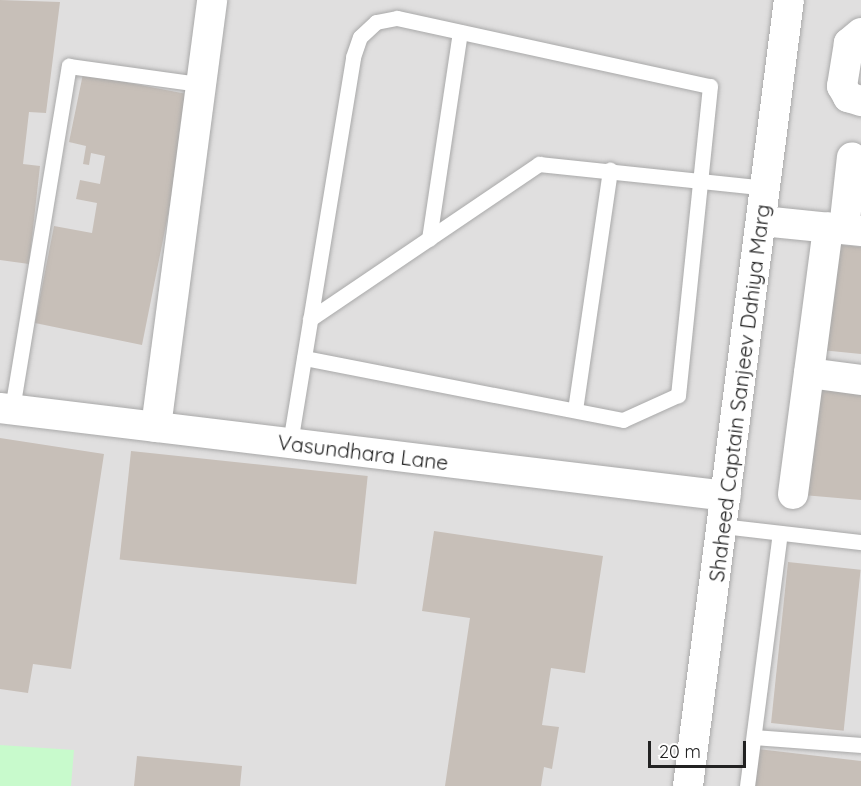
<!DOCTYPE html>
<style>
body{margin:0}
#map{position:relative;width:861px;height:786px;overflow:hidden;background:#f2efe9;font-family:Quicksand,sans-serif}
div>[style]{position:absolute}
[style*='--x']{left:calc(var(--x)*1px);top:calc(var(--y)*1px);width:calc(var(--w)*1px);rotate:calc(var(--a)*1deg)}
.residential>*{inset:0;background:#e0dfdf;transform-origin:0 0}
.park>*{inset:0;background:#c8facc}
.building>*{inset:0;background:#c7bfb8;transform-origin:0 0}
.roads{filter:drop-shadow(0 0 2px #a9a9a9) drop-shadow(0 0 2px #a9a9a9)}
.lane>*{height:15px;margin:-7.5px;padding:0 7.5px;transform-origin:7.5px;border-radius:7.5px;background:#fff}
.street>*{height:30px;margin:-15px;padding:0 15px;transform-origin:15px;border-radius:15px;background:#fff}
span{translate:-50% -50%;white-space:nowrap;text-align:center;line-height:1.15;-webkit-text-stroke:5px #fff;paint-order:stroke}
.street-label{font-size:21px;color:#222}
.scale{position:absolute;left:648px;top:741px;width:98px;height:27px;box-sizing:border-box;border:3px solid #222;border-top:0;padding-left:8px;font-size:18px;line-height:21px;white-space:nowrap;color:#222;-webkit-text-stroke:4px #fff;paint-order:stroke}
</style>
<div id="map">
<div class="residential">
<div style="left:0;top:0;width:861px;height:786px"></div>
</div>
<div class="park">
<div style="clip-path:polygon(0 745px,74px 750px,71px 786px,0 786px)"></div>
</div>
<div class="building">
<div style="clip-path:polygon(0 0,60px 2px,46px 113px,29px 112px,23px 164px,40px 166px,29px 264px,0 260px)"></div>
<div style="clip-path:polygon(83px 74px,192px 95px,142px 345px,35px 323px,54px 226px,92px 233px,97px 203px,76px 199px,80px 180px,100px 184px,105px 156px,91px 153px,89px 165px,83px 164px,86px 146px,69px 142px)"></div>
<div style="clip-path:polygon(833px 244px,861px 247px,861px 354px,821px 350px)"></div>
<div style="clip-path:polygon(813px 383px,861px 387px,861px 500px,803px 495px)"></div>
<div style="clip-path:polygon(0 438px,104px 454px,71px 669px,33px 664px,28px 693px,0 689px)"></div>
<div style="left:131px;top:451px;width:238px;height:109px;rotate:6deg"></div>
<div style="clip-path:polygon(434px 531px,603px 556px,585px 673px,551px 668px,542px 725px,559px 727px,552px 769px,544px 767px,541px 786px,445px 786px,470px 618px,422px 611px)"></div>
<div style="left:788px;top:562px;width:73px;height:162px;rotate:6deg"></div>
<div style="clip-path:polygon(757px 749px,861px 761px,861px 786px,753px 786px)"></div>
<div style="clip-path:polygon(137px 756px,242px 766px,240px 786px,134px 786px)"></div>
</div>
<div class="roads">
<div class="lane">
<div style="--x:429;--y:239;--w:209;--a:-81.5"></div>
<div style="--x:310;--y:319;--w:277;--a:-34.1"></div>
<div style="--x:539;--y:164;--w:228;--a:6"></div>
<div style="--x:12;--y:409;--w:348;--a:-80.6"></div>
<div style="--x:69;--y:66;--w:130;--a:7.9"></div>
<div style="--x:575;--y:410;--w:243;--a:-81.7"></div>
<div style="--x:290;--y:443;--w:391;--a:-80.7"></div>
<div style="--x:353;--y:57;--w:21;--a:-71"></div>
<div style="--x:360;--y:37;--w:22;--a:-43"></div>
<div style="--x:376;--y:22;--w:21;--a:-11"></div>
<div style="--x:397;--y:18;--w:320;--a:12.3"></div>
<div style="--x:710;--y:86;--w:311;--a:95.9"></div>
<div style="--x:678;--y:395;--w:60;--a:155.6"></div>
<div style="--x:623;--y:420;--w:325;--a:-169"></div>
<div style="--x:722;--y:526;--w:140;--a:6.6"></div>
<div style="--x:754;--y:737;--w:107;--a:4.3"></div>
<div style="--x:747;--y:786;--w:255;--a:-82.6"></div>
</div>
<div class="street">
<div style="--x:861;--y:33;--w:16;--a:140"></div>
<div style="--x:849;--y:43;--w:44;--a:99.2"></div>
<div style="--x:842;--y:86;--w:13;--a:61"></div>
<div style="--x:848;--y:97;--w:14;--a:17"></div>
<div style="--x:762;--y:221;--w:100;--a:5.8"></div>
<div style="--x:844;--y:229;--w:72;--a:-83.7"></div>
<div style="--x:809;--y:373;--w:52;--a:7.7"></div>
<div style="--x:0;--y:408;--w:731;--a:6.91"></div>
<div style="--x:156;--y:427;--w:431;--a:-82.5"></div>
<div style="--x:793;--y:494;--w:269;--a:-82.5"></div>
<div style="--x:688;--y:786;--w:792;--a:-82.68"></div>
</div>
</div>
<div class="street-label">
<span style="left:739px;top:393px;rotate:-83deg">Shaheed Captain Sanjeev Dahiya Marg</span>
<span style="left:363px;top:452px;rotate:7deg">Vasundhara Lane</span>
</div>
<div class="scale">20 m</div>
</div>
